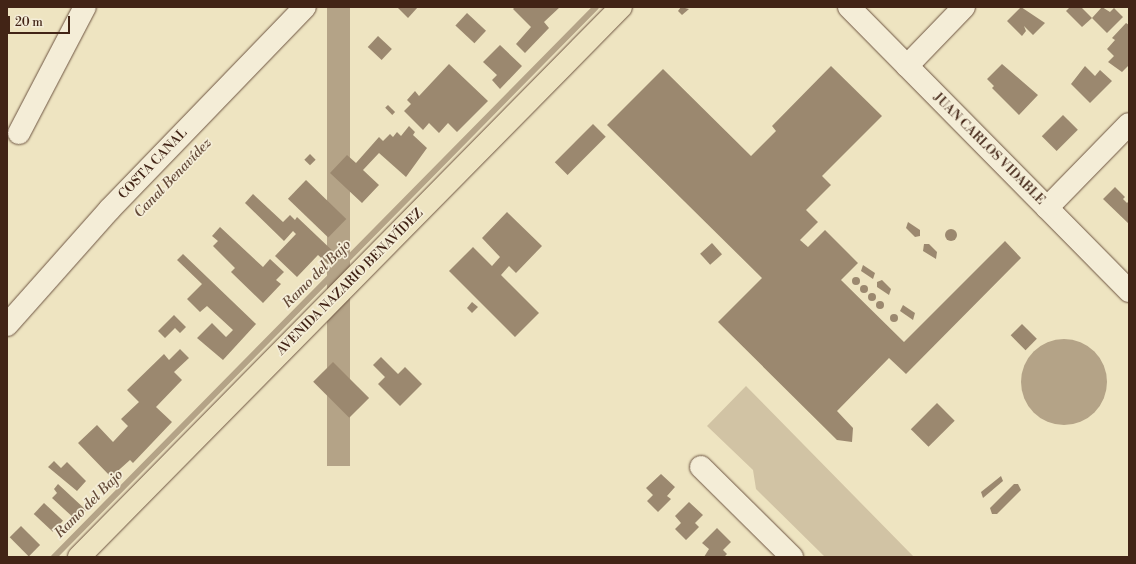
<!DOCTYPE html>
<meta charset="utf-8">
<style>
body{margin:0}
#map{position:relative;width:1136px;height:564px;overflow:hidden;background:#eee4c1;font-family:"Libre Bodoni",serif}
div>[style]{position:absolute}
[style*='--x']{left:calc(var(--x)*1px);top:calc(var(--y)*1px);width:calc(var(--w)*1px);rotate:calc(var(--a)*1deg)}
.green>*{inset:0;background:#d1c3a4}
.water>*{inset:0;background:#b4a387;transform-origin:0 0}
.round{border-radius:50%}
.stream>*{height:6px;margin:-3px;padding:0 3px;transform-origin:3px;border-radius:3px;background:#b4a387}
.building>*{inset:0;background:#9b886f;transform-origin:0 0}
.roads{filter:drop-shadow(0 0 1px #6d5441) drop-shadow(0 0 1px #6d5441)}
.minor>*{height:22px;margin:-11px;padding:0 11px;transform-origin:11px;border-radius:11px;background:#f4edd7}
.primary>*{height:22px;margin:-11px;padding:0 11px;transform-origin:11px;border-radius:11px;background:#eee4c1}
span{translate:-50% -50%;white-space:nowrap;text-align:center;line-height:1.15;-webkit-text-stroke:3.5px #f4edd7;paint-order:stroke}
.street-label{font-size:13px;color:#422416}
.water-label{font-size:14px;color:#644a38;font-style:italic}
.frame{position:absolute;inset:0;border:8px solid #422416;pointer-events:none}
.scale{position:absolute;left:8px;top:16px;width:62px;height:18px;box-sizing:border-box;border:2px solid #422416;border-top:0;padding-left:5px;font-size:12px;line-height:14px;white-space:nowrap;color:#422416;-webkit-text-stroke:3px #f4edd7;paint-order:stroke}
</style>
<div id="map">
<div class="green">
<div style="clip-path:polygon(746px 386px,914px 557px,825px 557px,756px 489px,753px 470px,707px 426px)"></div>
</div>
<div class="water">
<div style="left:327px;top:7px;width:23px;height:459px"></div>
<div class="round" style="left:1021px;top:339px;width:86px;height:86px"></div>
</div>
<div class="stream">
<div style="--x:54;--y:557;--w:772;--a:-45.42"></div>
</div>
<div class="building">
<div style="clip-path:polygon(397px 7px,418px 7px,408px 18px)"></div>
<div style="clip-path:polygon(515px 7px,560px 7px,544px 22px,549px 28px,525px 53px,516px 44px,531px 27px,513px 9px)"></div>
<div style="clip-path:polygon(681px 7px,689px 9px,682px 15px,678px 11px)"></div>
<div style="clip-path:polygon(1021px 7px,1045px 23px,1033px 35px,1024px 26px,1026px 31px,1022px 36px,1007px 21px)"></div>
<div style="clip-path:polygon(1070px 7px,1081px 7px,1092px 18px,1082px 27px,1066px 11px)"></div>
<div style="clip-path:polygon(1102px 7px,1110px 12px,1114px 8px,1123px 17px,1107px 33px,1092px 18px)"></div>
<div style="left:467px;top:13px;width:26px;height:17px;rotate:43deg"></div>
<div style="clip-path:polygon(1126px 23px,1129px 25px,1129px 65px,1122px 72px,1108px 62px,1114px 56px,1107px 49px,1115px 40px,1112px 38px)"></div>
<div style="left:378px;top:36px;width:19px;height:15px;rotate:43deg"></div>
<div style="clip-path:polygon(500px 45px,522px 66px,500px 89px,492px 80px,497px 75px,483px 62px)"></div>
<div style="clip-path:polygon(449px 64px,488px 101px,457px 132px,448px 123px,439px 133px,429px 123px,423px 130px,404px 111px,411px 104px,407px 100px,415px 91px,419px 96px)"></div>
<div style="clip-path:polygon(1002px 64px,1038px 95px,1019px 115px,992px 88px,994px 86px,987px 79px)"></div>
<div style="clip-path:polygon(831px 66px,882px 116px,822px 176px,831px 185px,806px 210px,818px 222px,800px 240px,808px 247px,825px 230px,858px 263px,841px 280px,904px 342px,1005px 241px,1021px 258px,906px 374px,889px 358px,837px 411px,853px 428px,852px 442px,837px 440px,718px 322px,762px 278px,607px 125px,663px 69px,751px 156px,776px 131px,772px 126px)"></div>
<div style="clip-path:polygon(1085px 66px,1095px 76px,1100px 70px,1112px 81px,1090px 103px,1071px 84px)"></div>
<div style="left:388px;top:105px;width:10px;height:4px;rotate:45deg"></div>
<div style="left:1063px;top:115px;width:21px;height:30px;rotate:45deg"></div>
<div style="left:593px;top:124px;width:18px;height:54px;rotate:45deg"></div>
<div style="clip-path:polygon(409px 126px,415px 132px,413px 135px,427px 148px,406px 177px,379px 153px,363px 170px,379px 185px,362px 203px,330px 173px,347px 155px,356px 163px,379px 137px,383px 141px,390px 134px,393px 137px,397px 132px,401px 136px)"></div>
<div style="left:310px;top:154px;width:8px;height:8px;rotate:45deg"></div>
<div style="left:306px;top:180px;width:56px;height:26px;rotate:44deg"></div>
<div style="clip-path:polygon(1115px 187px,1125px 197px,1123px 199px,1127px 203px,1129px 201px,1129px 224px,1103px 199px)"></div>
<div style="clip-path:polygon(253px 194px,283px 222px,290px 215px,295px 220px,297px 217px,337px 255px,328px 264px,318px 255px,297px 277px,275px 256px,296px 234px,293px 231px,284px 241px,245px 203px)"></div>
<div style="clip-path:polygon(507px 212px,542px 246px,516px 273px,509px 266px,501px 275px,539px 313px,515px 337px,449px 271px,473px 247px,492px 266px,500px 257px,482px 238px)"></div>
<div style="clip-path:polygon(908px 222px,920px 230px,920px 236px,915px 237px,906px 228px)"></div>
<div style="clip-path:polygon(220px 227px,263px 267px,270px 259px,284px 272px,276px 280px,281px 284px,263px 303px,231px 272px,235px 268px,213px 246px,218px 241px,212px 236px)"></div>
<div class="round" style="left:945px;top:229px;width:12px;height:12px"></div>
<div style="left:712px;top:243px;width:15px;height:16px;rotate:48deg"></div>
<div style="clip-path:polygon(924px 244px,929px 244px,937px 252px,936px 259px,923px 251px)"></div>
<div style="clip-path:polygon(183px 254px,256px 324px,223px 360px,197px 338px,212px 323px,226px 337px,233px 330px,207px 306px,200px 312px,187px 299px,202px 284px,177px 260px)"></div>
<div style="clip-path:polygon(863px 265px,875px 273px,873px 279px,861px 271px)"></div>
<div class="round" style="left:852px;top:277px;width:8px;height:8px"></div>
<div style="clip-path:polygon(882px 280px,891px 289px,889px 295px,877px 287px,877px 282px)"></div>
<div class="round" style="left:860px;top:285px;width:8px;height:8px"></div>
<div class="round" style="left:868px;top:293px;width:8px;height:8px"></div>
<div class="round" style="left:876px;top:301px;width:8px;height:8px"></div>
<div style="clip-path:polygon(472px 302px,478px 307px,472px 313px,467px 308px)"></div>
<div style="clip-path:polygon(903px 305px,915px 313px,913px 320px,900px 311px)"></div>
<div class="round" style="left:890px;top:314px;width:8px;height:8px"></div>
<div style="clip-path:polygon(174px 315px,186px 327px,180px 333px,175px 328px,165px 338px,158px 331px)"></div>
<div style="left:1022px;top:324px;width:21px;height:16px;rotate:45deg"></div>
<div style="clip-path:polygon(180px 349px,189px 358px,174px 372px,182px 380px,156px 407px,172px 422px,133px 463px,130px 460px,111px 477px,78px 443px,97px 425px,113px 442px,128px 426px,121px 419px,139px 402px,127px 390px,164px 354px,169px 360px)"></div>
<div style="clip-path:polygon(381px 357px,398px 374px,405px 367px,422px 384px,400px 406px,378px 384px,385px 377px,373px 365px)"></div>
<div style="left:333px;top:362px;width:51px;height:28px;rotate:45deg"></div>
<div style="left:937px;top:403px;width:25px;height:37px;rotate:45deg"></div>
<div style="clip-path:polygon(54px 461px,61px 468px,67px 462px,86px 481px,77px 491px,48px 467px)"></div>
<div style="clip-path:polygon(661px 474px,675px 487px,667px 496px,671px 499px,658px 512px,647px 501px,653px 495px,646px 488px)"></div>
<div style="clip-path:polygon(1001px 476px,1003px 481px,983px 498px,981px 492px)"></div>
<div style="clip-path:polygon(58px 484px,86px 510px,76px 520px,52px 498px,57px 493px,54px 489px)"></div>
<div style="clip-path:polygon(1014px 484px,1018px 484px,1021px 490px,997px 514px,992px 514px,990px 508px)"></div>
<div style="clip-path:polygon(689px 502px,703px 515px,695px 523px,699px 527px,686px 540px,675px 529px,681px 523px,675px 516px)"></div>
<div style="left:44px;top:503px;width:26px;height:15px;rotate:43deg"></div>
<div style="left:21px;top:526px;width:27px;height:16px;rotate:45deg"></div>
<div style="clip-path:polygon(717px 528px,731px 542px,723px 550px,727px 554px,724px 557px,704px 557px,709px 549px,702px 543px)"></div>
</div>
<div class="roads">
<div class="minor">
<div style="--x:849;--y:7;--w:399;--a:45.4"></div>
<div style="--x:907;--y:66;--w:82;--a:-46"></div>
<div style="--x:19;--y:133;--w:142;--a:-62.4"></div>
<div style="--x:1047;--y:208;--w:117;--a:-45.7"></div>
<div style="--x:7;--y:325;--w:154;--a:-48.4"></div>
<div style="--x:109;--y:210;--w:282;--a:-46"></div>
<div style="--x:701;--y:467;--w:128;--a:44.7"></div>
</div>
<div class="primary">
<div style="--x:79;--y:557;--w:772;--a:-45.42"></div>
</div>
</div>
<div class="street-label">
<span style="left:989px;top:149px;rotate:45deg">JUAN CARLOS VIDABLE</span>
<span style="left:153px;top:164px;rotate:-46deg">COSTA CANAL</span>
<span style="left:350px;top:282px;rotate:-45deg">AVENIDA NAZARIO BENAVÍDEZ</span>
</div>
<div class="water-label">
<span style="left:173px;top:178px;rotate:-46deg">Canal Benavídez</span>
<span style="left:317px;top:274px;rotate:-45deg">Ramo del Bajo</span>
<span style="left:89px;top:504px;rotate:-45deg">Ramo del Bajo</span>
</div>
<div class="frame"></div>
<div class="scale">20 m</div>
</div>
